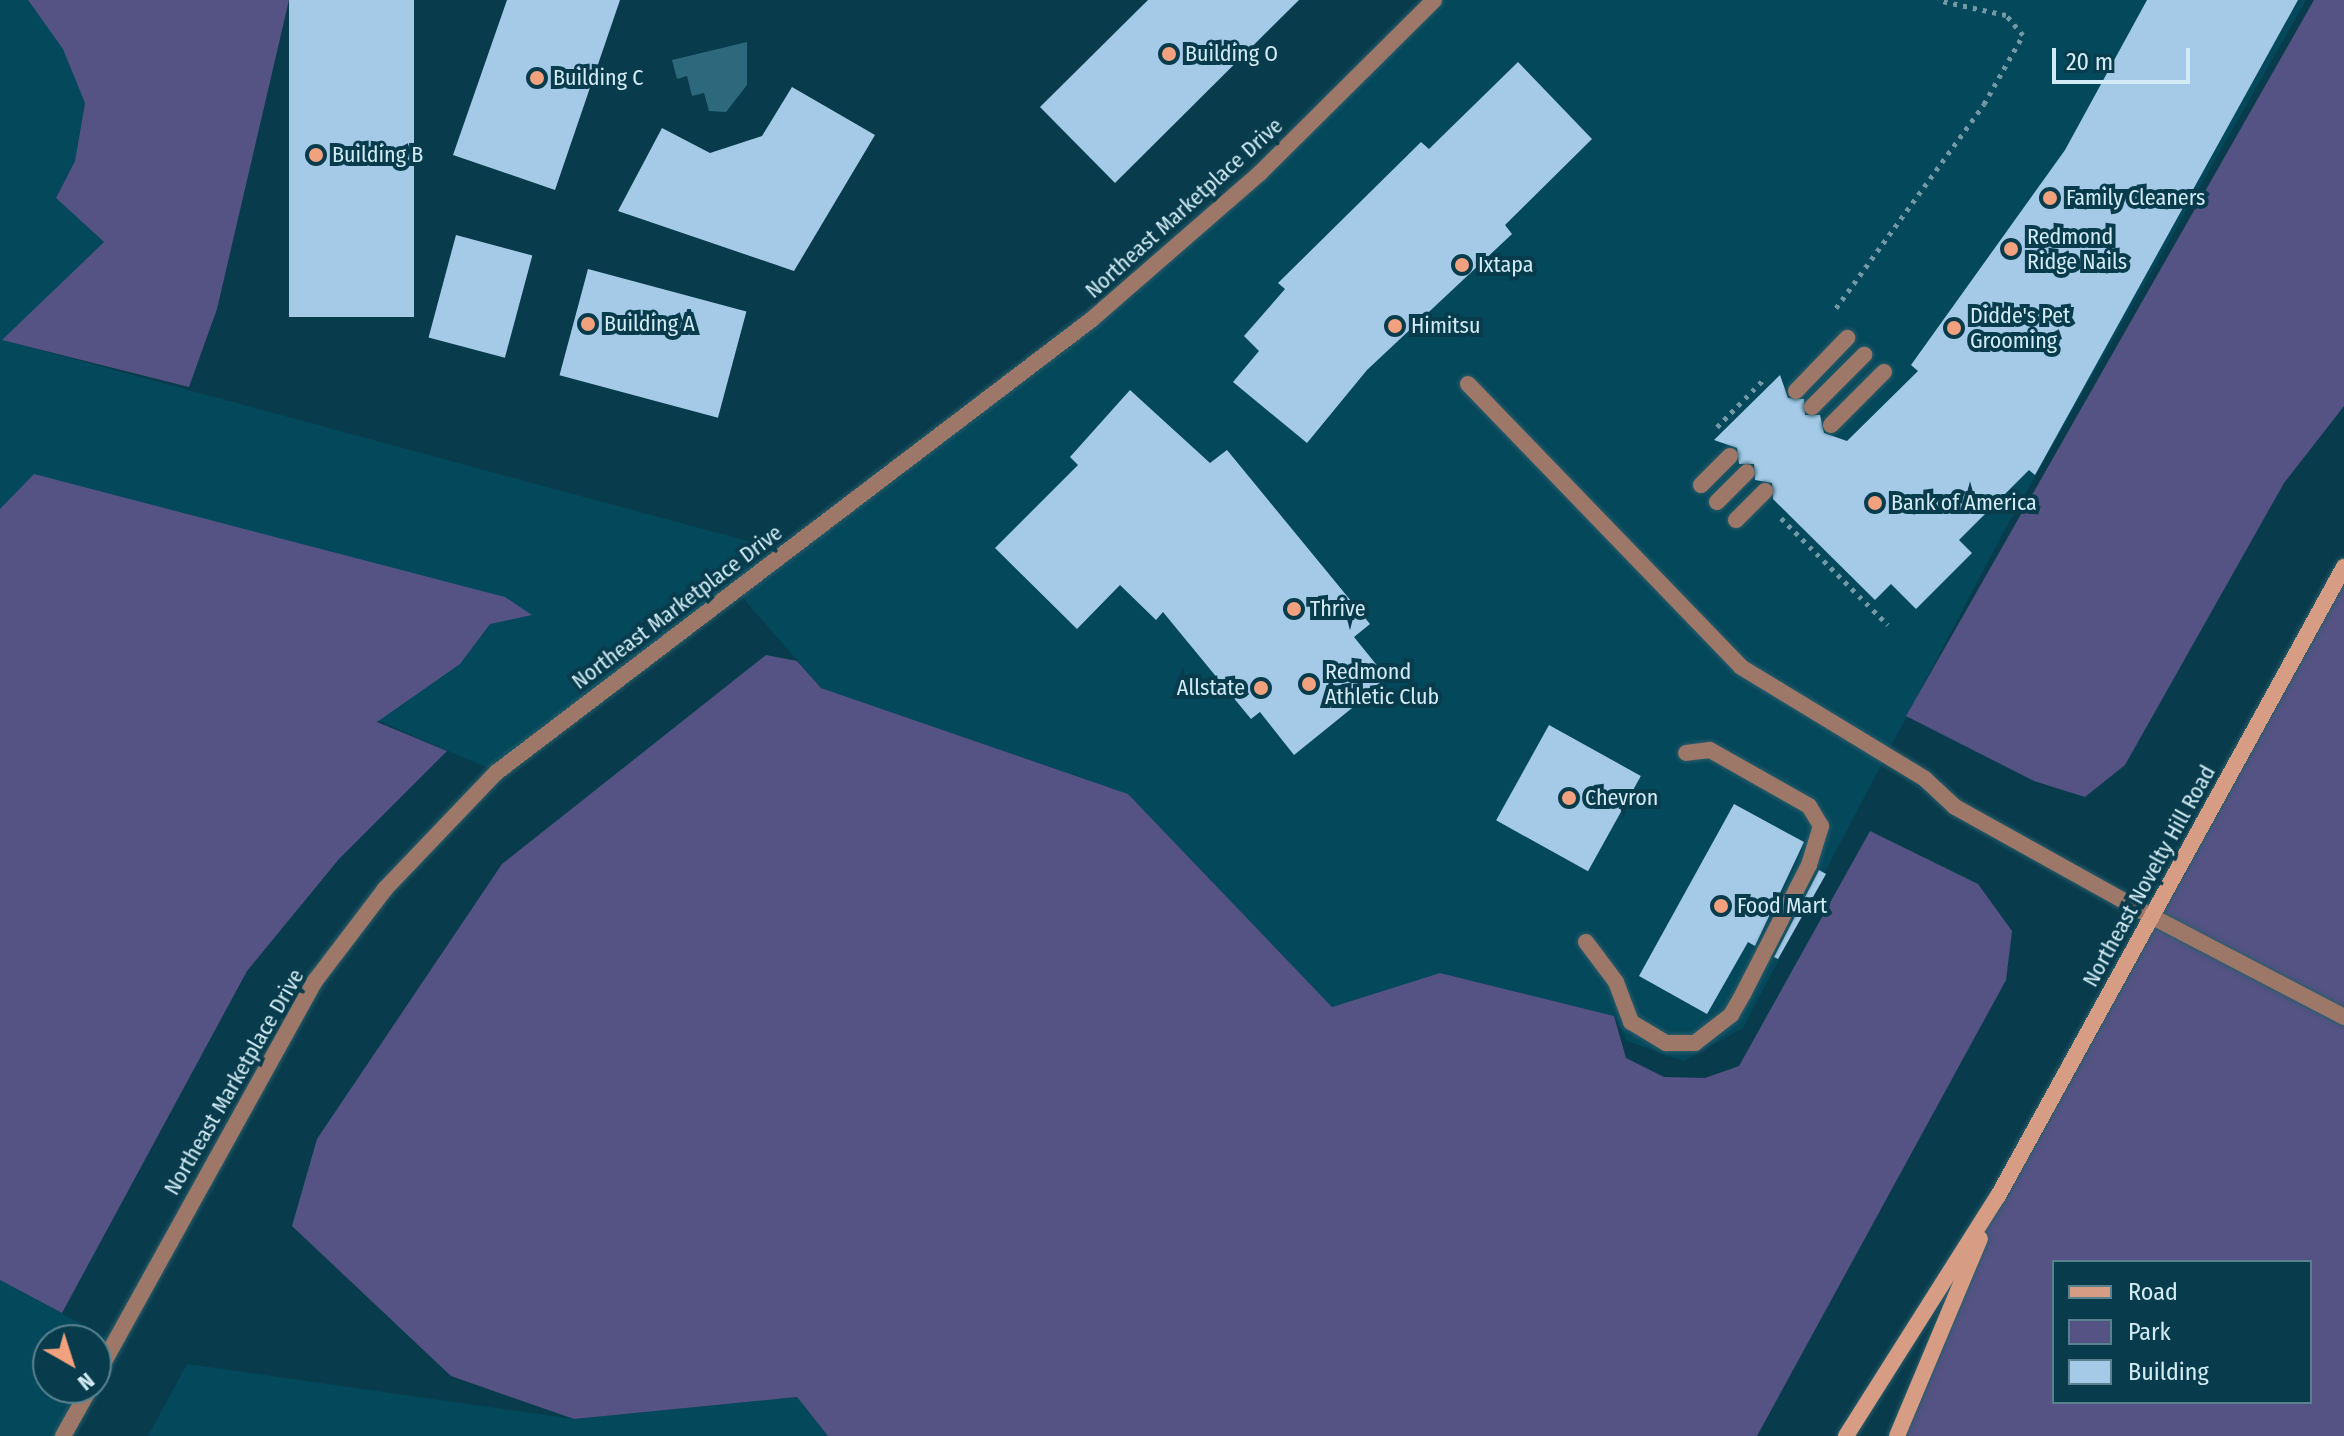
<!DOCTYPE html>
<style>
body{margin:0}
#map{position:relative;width:2344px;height:1436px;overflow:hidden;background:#083c4c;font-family:"Fira Sans Condensed",sans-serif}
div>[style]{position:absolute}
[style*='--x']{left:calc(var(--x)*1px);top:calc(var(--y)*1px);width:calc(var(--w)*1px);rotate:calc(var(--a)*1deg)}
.built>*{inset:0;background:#04485b}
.green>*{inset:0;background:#545384}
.water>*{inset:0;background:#2d687c}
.building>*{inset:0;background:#a5cae8;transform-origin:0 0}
.path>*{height:5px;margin-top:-2.5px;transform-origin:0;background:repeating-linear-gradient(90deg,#7399a6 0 4px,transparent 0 10px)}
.roads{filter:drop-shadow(0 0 2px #2c5c6a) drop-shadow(0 0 2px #2c5c6a)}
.lane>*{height:16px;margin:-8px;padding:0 8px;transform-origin:8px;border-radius:8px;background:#9d7869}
.street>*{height:16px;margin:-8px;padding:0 8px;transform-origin:8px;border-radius:8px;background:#9d7869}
.secondary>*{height:16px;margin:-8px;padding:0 8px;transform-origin:8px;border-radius:8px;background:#d79c84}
.dots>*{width:22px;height:22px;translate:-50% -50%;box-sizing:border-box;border:4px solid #083c4c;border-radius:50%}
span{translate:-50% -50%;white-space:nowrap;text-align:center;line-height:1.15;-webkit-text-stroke:8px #083c4c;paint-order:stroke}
.poi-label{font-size:22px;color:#d2ebf5}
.left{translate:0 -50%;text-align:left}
.right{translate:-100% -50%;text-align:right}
.street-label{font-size:22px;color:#d2ebf5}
.legend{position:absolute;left:2052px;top:1260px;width:260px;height:144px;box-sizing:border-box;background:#083c4c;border:2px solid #598290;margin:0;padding:10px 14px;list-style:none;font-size:24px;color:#d2ebf5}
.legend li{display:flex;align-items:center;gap:16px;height:40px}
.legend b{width:40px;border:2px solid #598290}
.north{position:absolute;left:32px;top:1324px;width:80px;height:80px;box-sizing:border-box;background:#083c4c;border:2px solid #598290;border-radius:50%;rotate:141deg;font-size:22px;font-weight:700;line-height:32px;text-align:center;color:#d2ebf5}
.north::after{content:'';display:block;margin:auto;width:28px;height:36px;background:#f2a17e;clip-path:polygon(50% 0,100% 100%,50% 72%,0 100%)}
.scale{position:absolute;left:2052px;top:48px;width:138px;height:36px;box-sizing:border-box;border:4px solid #d2ebf5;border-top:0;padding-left:10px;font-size:24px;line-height:28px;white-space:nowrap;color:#d2ebf5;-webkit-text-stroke:6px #083c4c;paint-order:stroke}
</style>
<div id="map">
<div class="built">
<div style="clip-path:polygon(0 0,28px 0,64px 49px,85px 103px,75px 161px,56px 198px,104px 242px,3px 340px,788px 552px,1174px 250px,1434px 0,2306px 0,2003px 533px,1743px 1028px,1683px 1061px,1627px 1041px,1614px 1016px,1440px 973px,1332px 1007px,1128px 794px,821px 688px,737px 591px,497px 772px,0 557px)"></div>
<div style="clip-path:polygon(0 1280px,115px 1342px,96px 1376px,96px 1340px,48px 1340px,48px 1388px,90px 1388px,63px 1436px,0 1436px)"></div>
<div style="clip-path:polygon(187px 1364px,574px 1419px,797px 1397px,828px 1436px,148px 1436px)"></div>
</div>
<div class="green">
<div style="clip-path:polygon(28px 0,289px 0,217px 309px,189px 387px,2px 340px,104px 242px,56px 198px,75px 161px,85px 103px,63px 49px)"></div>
<div style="clip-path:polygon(2314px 0,2344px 0,2344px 406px,2284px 483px,2125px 765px,2085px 797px,2034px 781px,1906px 716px)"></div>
<div style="clip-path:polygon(34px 474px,505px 597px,532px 615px,490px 624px,460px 664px,377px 722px,447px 751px,339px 859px,247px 971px,62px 1313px,0 1280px,0 509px)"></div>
<div style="clip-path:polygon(evenodd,2344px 572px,2344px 1436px,1897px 1436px,1998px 1196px,2344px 572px,2054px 1262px,2310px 1262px,2310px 1402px,2054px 1402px,2054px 1262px)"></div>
<div style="clip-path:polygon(766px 655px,797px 661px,821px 688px,1128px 794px,1332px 1007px,1440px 973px,1614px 1016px,1626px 1058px,1664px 1077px,1705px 1078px,1739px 1066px,1870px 831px,1978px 884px,2012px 931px,2006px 980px,1757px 1436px,828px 1436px,797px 1397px,574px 1419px,451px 1376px,292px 1226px,317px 1139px,502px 864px)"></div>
</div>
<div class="water">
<div style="clip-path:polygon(747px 42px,747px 85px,726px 112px,709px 111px,704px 93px,692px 96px,687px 76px,677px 79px,672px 60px)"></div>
</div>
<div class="building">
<div style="left:289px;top:0;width:125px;height:317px"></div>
<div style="clip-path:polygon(507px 0,620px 0,555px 190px,453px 155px)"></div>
<div style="clip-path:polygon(1148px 0,1299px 0,1115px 183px,1040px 107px)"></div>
<div style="clip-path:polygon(2147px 0,2298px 0,2035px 475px,2029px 470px,1959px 540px,1972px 553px,1916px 609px,1891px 584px,1875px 600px,1773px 499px,1772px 483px,1755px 480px,1754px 464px,1739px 464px,1737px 448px,1714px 440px,1780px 375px,1788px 398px,1804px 399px,1805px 415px,1820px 415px,1824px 433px,1847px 441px,1918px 371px,1911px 365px,2065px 150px)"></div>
<div style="clip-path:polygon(1518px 62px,1592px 139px,1505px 225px,1512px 234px,1367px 370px,1307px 443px,1233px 382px,1259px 351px,1244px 336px,1285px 289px,1278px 283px,1421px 142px,1429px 149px)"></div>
<div style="clip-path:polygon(792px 87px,875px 135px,794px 271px,618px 211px,662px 128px,710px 153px,762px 136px)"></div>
<div style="left:456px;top:235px;width:79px;height:106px;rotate:15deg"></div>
<div style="left:588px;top:269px;width:164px;height:110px;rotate:15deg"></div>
<div style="clip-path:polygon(1130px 390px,1210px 463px,1227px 450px,1370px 624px,1354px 637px,1388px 679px,1294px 755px,1260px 712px,1251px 719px,1163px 612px,1156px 620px,1120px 585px,1077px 629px,995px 548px,1078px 465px,1070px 457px)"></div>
<div style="left:1549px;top:725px;width:105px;height:109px;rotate:29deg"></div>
<div style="clip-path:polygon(1734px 804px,1804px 842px,1755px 946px,1748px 942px,1707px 1014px,1639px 976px)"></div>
<div style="clip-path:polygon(1819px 870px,1826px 874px,1778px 959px,1774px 957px)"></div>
</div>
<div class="path">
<div style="--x:1836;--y:308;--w:252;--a:-54"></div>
<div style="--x:1984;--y:104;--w:79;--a:-60.5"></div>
<div style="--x:2023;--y:35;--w:26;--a:-130"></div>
<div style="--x:2006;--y:15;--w:70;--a:-167.6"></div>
<div style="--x:1717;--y:427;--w:70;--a:-45.6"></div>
<div style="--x:1781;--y:518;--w:151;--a:45"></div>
</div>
<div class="roads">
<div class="lane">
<div style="--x:1468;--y:384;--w:393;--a:46"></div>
<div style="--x:1741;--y:667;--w:215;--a:31.3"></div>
<div style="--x:1925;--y:779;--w:41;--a:43"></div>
<div style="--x:1955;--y:807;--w:224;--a:29.1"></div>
<div style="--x:1796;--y:391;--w:74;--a:-46.1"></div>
<div style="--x:1812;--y:407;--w:74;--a:-45"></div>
<div style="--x:1831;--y:425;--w:75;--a:-45"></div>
<div style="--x:1701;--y:485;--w:41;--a:-45"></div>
<div style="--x:1717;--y:502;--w:42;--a:-45"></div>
<div style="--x:1736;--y:520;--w:41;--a:-45"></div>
<div style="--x:1586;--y:942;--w:50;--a:53.1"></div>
<div style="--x:1616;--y:982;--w:43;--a:69.4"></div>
<div style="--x:1631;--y:1022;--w:41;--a:31"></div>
<div style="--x:1666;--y:1043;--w:29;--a:0"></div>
<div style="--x:1695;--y:1043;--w:46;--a:-37.9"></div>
<div style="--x:1731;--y:1015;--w:24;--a:-60"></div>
<div style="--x:1743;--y:994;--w:145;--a:-62.9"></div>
<div style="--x:1809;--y:865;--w:41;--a:-72.9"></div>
<div style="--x:1821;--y:826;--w:23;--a:-121"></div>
<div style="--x:1809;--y:806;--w:114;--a:-150.5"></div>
<div style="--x:1710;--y:750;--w:24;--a:173"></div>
</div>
<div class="street">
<div style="--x:2151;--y:916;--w:218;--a:27.6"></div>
<div style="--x:96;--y:1376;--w:452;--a:-61"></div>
<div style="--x:315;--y:981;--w:116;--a:-52.7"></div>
<div style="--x:385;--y:889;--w:162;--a:-46.3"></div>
<div style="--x:497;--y:772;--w:746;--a:-37.27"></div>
<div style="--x:1091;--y:320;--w:224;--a:-41"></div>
<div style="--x:1260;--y:173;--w:245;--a:-44.8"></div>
<div style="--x:63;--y:1436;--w:55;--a:-60.6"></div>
</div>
<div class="secondary">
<div style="--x:1846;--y:1436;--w:284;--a:-57.7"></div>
<div style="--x:1998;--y:1196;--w:718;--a:-61.19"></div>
<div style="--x:1897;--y:1436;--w:214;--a:-67.2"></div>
</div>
</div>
<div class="dots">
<div style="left:1169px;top:54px;background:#f2a17e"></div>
<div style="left:537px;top:78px;background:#f2a17e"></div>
<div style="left:316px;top:155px;background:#f2a17e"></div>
<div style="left:2050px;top:198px;background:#f2a17e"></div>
<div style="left:2011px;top:249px;background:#f2a17e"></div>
<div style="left:1462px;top:265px;background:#f2a17e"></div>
<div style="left:588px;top:324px;background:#f2a17e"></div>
<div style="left:1395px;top:326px;background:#f2a17e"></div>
<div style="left:1954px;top:328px;background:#f2a17e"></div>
<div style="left:1875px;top:503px;background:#f2a17e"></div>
<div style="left:1294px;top:609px;background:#f2a17e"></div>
<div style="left:1309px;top:684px;background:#f2a17e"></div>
<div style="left:1261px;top:688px;background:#f2a17e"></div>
<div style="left:1569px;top:798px;background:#f2a17e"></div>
<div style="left:1721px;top:906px;background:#f2a17e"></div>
</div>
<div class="poi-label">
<span class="left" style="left:1185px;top:54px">Building O</span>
<span class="left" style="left:553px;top:78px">Building C</span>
<span class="left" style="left:332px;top:155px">Building B</span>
<span class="left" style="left:2066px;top:198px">Family Cleaners</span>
<span class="left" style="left:2027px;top:249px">Redmond<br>Ridge Nails</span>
<span class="left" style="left:1478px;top:265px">Ixtapa</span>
<span class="left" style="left:1970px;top:328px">Didde's Pet<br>Grooming</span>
<span class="left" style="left:604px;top:324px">Building A</span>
<span class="left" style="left:1411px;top:326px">Himitsu</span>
<span class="left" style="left:1891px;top:503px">Bank of America</span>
<span class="left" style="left:1310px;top:609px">Thrive</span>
<span class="left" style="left:1325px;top:684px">Redmond<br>Athletic Club</span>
<span class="right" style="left:1245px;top:688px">Allstate</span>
<span class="left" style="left:1585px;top:798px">Chevron</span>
<span class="left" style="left:1737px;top:906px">Food Mart</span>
</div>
<div class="street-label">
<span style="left:1184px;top:208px;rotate:-42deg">Northeast Marketplace Drive</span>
<span style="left:677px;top:607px;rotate:-37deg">Northeast Marketplace Drive</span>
<span style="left:2149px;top:876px;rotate:-61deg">Northeast Novelty Hill Road</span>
<span style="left:234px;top:1082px;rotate:-60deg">Northeast Marketplace Drive</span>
</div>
<ul class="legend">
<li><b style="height:10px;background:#d79c84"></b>Road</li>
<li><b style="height:22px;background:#545384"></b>Park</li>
<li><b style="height:22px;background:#a5cae8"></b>Building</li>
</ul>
<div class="north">N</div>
<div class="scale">20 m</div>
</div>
